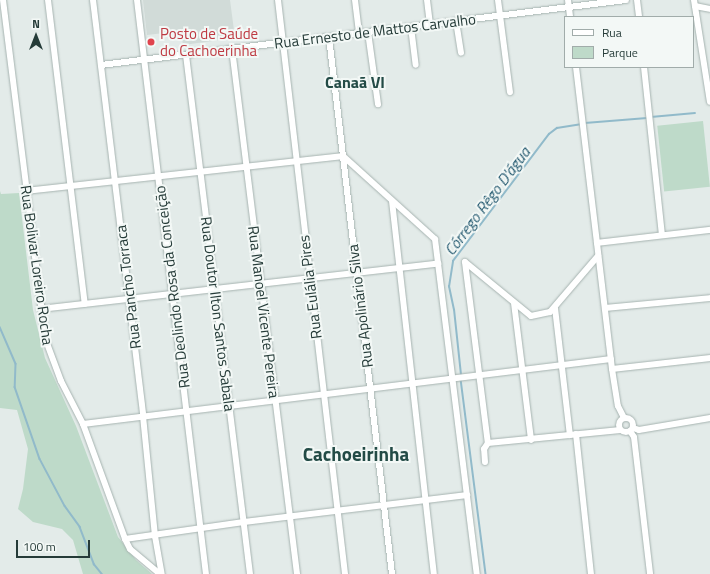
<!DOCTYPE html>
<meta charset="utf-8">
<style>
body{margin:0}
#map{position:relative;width:710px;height:574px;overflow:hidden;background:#e3ebe9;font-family:"Titillium Web",sans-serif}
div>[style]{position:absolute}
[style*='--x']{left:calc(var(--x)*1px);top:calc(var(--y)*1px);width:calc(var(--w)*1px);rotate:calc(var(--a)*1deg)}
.built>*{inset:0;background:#d1dbd8}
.green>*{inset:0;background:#bedac9;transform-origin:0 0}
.stream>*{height:1.5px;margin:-0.75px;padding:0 0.75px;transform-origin:0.75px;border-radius:0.75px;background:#91baca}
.roads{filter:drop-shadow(0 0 1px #a6b3b0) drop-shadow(0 0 1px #a6b3b0)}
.minor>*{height:6px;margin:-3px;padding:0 3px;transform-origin:3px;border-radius:3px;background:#fff}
.minor>.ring{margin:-3px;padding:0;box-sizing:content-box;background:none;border:6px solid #fff;border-radius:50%}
.dots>*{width:11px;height:11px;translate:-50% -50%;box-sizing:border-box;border:2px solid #f3f8f6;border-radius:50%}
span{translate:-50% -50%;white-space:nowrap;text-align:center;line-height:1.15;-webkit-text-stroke:4px #f3f8f6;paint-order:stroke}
.street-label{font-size:15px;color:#253b38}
.health-label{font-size:15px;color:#be3a42}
.left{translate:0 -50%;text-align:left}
.neighbourhood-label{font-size:16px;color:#234b46;font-weight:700}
.water-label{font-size:16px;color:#255a70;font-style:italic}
.district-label{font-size:19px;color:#234b46;font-weight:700}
.legend{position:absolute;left:564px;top:16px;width:130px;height:52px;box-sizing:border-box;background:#f3f8f6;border:1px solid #a1acaa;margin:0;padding:5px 7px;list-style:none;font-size:12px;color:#253b38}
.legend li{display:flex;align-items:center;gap:8px;height:20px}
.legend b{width:20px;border:1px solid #a1acaa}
.north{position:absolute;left:16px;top:16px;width:40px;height:40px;-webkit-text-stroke:3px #f3f8f6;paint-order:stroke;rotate:0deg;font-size:11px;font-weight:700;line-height:16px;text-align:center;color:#253b38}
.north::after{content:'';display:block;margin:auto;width:14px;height:18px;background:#253b38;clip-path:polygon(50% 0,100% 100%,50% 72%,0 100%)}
.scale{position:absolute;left:16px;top:540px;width:74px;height:18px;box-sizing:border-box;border:2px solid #253b38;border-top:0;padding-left:5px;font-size:12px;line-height:14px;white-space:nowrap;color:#253b38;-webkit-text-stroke:3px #f3f8f6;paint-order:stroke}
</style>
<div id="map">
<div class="built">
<div style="clip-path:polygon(143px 0,230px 0,235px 38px,183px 45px,181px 31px,147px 35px)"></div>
</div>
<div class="green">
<div style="left:703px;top:121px;width:66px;height:46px;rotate:84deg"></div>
<div style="clip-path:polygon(0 191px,1px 194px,19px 193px,33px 310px,45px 358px,76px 426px,118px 537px,136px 560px,152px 574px,83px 574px,73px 540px,62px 529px,33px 522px,18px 509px,23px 489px,28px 449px,17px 410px,0 408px)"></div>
</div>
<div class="stream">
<div style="--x:651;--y:117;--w:44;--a:-5.2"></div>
<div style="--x:585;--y:123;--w:62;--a:-4.6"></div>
<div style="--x:0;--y:327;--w:40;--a:66.6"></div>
<div style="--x:16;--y:364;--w:23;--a:92"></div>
<div style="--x:15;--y:387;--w:76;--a:70.9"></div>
<div style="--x:40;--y:459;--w:53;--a:62"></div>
<div style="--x:65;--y:506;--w:26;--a:54"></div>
<div style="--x:80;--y:527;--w:40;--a:69"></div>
<div style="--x:94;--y:564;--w:13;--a:51"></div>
<div style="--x:461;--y:375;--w:65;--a:-96.1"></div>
<div style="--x:454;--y:310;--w:24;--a:-102"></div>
<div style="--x:449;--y:287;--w:26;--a:-81"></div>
<div style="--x:453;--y:261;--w:159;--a:-52.9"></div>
<div style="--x:549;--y:134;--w:10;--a:-37"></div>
<div style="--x:557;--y:128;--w:25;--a:-9"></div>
<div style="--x:461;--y:379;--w:197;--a:82.7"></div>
</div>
<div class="roads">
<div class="minor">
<div style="--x:3;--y:0;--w:341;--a:82.9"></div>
<div style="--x:45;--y:338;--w:46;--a:69.6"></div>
<div style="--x:61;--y:381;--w:48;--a:62.9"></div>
<div style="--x:83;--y:424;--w:122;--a:69.9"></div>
<div style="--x:125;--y:539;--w:11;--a:63"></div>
<div style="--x:130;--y:549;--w:39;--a:40"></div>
<div style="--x:48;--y:0;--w:306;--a:83.1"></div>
<div style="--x:93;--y:0;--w:419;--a:83.1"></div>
<div style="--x:143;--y:416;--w:121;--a:84.3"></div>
<div style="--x:155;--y:536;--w:39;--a:80"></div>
<div style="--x:137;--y:0;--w:578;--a:83.15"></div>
<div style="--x:278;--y:0;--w:578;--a:83.34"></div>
<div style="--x:355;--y:0;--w:33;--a:83"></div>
<div style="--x:427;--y:0;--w:25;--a:83"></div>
<div style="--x:498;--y:0;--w:93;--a:82.6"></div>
<div style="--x:568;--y:0;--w:17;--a:83"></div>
<div style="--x:637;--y:0;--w:17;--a:83"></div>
<div style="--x:694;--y:0;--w:103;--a:81.1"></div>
<div style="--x:695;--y:6;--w:15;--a:11"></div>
<div style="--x:456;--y:21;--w:32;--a:81"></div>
<div style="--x:411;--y:27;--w:38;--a:83"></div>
<div style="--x:368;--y:32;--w:73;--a:82.1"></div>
<div style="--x:329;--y:37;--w:541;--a:83.31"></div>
<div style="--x:232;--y:49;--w:529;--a:82.94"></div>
<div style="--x:186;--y:55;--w:523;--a:82.97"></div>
<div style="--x:101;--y:65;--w:529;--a:-7.06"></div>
<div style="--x:576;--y:67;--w:304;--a:83.2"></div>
<div style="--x:612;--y:369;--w:37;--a:81"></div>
<div style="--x:618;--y:406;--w:13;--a:63"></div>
<div style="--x:644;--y:67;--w:169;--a:83.9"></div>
<div style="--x:26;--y:191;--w:319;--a:-6.3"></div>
<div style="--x:343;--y:156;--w:124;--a:42.1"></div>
<div style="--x:435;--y:239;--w:338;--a:82.9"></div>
<div style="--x:392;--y:201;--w:375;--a:83.6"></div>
<div style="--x:597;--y:243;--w:114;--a:-6.6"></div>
<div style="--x:465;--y:262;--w:182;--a:82.8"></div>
<div style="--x:465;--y:262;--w:85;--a:39.3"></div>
<div style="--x:531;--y:316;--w:19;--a:-12"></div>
<div style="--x:550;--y:312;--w:74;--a:-49.4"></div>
<div style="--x:514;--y:303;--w:138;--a:82.9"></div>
<div style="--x:555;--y:308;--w:128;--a:83.3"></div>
<div style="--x:605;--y:308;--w:105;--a:-5.4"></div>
<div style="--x:40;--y:309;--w:401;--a:-6.5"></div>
<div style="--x:612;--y:369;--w:99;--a:-6.4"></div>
<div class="ring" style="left:619px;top:418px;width:8px;height:8px"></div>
<div style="--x:83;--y:424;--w:532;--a:-7.02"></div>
<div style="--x:633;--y:428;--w:6;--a:18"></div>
<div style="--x:639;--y:430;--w:72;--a:-9.6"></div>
<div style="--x:630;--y:431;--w:7;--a:56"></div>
<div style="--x:634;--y:437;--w:138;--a:83.3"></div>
<div style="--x:576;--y:434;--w:141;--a:83.9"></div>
<div style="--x:488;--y:443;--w:133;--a:-5.6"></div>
<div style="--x:485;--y:462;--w:13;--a:-94"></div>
<div style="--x:484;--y:449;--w:7;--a:-56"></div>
<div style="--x:125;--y:539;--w:120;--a:-8.1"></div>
<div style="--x:244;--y:522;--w:225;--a:-6.9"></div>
</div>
</div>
<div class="dots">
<div style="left:151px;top:42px;background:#e0444e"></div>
</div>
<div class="street-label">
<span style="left:375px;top:31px;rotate:-7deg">Rua Ernesto de Mattos Carvalho</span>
<span style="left:37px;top:265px;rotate:82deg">Rua Bolivar Loreiro Rocha</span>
<span style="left:128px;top:287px;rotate:-97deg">Rua Pancho Torraca</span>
<span style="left:172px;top:287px;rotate:-97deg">Rua Deolindo Rosa da Conceição</span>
<span style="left:310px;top:287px;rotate:-97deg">Rua Eulália Pires</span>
<span style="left:360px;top:306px;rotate:-97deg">Rua Apolinário Silva</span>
<span style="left:264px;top:312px;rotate:83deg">Rua Manoel Vicente Pereira</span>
<span style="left:218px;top:314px;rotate:83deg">Rua Doutor Ilton Santos Sabala</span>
</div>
<div class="health-label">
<span class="left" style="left:160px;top:42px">Posto de Saúde<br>do Cachoerinha</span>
</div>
<div class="neighbourhood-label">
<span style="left:355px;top:82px">Canaã VI</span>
</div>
<div class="water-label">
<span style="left:487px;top:201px;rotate:-53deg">Córrego Rêgo D'água</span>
</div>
<div class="district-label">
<span style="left:356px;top:454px">Cachoeirinha</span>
</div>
<ul class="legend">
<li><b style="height:5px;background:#fff"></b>Rua</li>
<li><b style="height:11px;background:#bedac9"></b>Parque</li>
</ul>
<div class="north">N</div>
<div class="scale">100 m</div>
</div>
